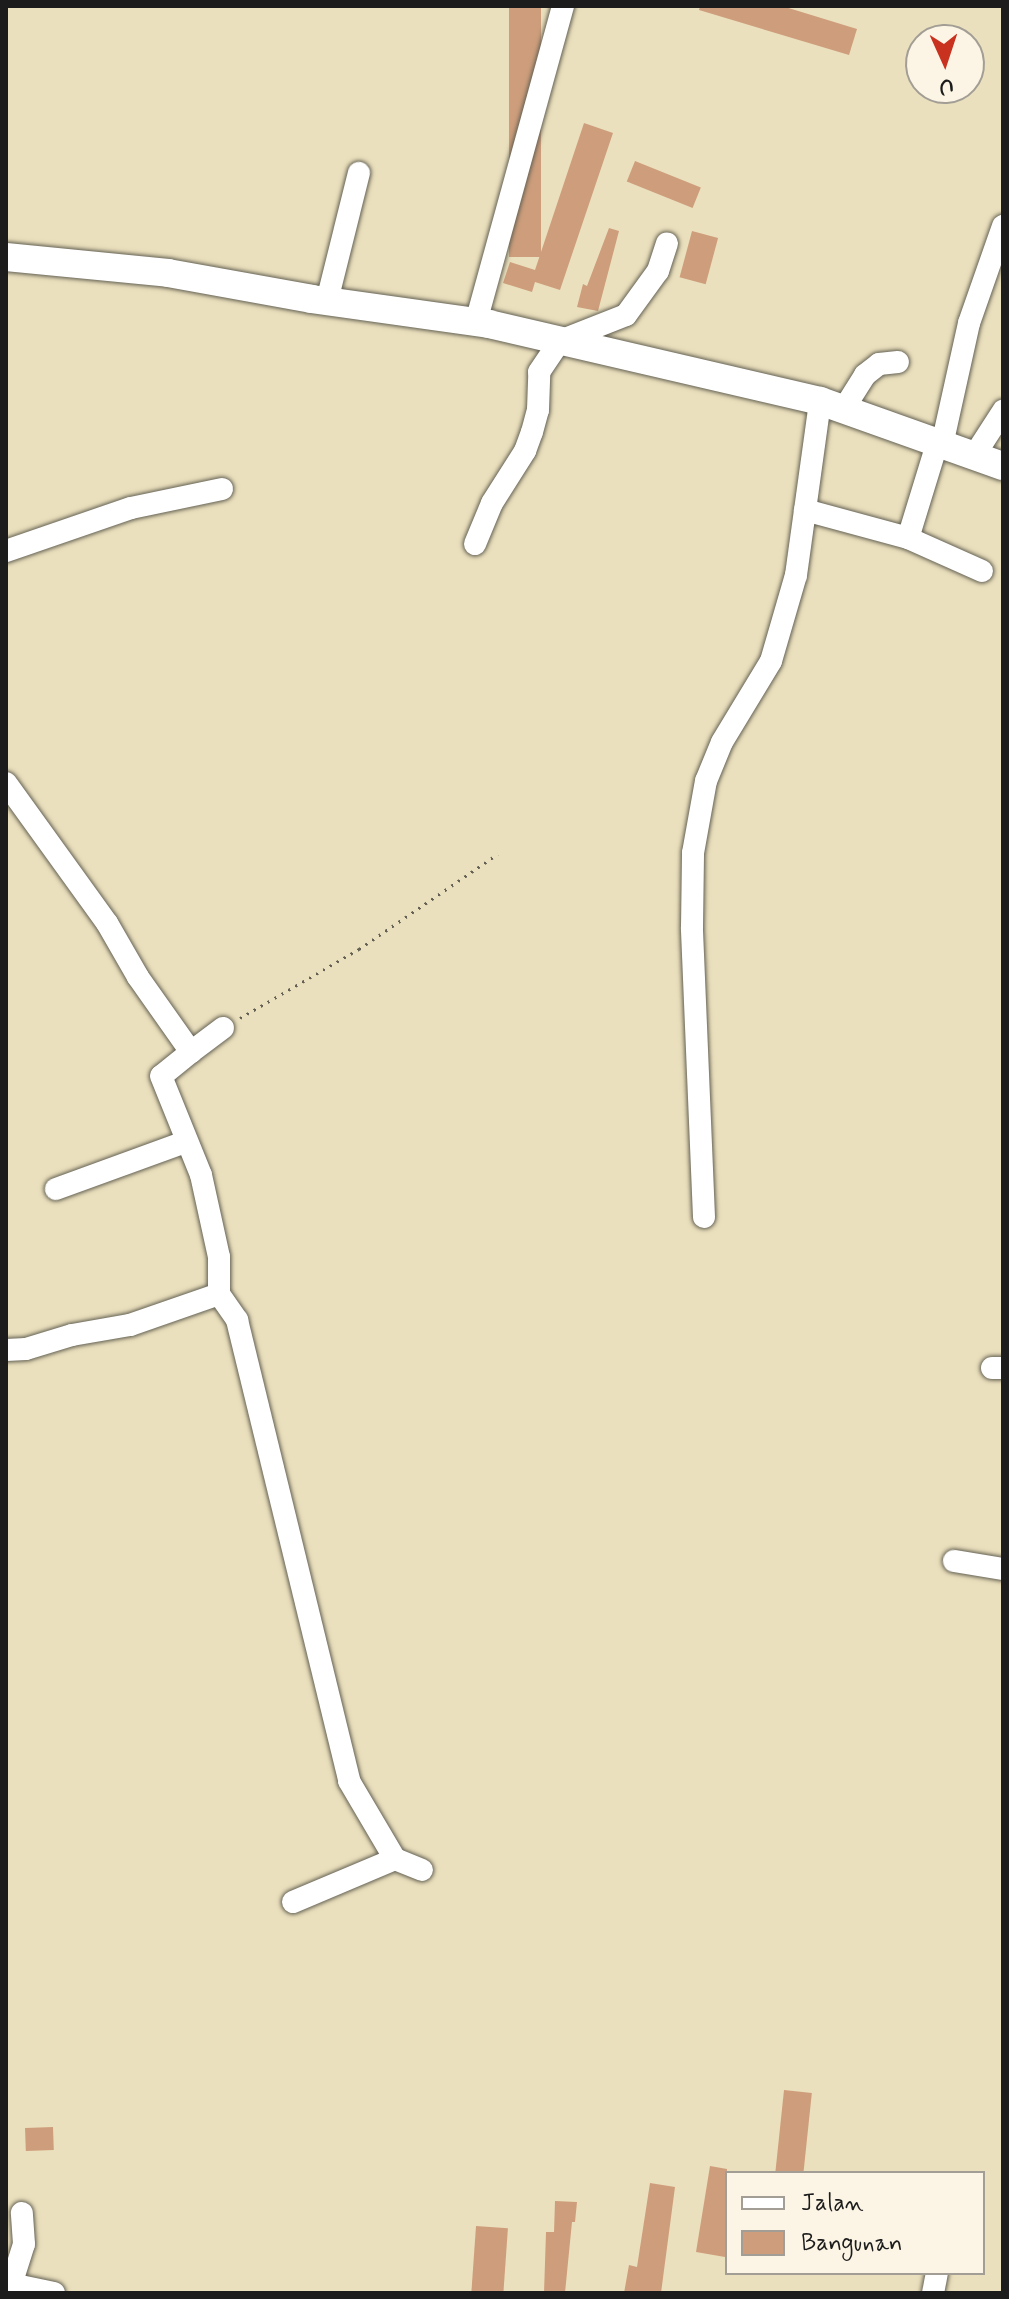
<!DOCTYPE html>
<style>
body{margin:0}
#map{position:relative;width:1009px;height:2299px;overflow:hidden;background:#ebe0bd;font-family:Mynerve,sans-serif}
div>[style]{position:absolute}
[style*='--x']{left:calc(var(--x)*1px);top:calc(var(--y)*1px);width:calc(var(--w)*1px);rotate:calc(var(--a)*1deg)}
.building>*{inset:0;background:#ce9e7c;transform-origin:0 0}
.path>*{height:3px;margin-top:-1.5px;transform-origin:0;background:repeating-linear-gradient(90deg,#646154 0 2px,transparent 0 8px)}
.roads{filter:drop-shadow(0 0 2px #646154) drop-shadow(0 0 2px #646154)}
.minor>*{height:22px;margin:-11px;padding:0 11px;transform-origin:11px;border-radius:11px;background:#fff}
.tertiary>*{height:28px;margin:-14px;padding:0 14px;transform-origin:14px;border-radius:14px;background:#fff}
span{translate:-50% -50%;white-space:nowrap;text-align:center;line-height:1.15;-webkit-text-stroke:8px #fcf5e5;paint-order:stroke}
.frame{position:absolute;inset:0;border:8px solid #1c1c1c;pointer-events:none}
.legend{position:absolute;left:725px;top:2171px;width:260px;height:104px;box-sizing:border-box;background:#fcf5e5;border:2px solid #a29e95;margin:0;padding:10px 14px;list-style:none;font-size:24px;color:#1c1c1c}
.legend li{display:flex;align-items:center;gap:16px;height:40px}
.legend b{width:40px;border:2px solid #a29e95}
.north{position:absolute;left:905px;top:24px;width:80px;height:80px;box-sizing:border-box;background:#fcf5e5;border:2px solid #a29e95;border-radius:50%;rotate:177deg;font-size:22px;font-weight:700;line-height:32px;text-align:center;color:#1c1c1c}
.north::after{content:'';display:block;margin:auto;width:28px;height:36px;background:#c8321e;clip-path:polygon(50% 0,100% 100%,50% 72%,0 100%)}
</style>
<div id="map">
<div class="building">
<div style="left:509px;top:6px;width:32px;height:251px"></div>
<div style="clip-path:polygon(700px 6px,782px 6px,857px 29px,849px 55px,699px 10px)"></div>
<div style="clip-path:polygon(584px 123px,613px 133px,560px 290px,535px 282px,532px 292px,503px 283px,510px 262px,535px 270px)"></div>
<div style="left:635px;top:161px;width:71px;height:22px;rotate:22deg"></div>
<div style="clip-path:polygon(609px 228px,619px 231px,598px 311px,577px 307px,583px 284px,587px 286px)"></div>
<div style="left:692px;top:231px;width:27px;height:48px;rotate:15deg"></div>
<div style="left:784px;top:2090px;width:28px;height:84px;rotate:6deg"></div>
<div style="left:53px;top:2127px;width:23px;height:28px;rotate:88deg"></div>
<div style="clip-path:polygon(710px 2166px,727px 2169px,725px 2257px,696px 2252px)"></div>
<div style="clip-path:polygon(650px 2183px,675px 2187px,661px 2293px,624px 2293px,629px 2265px,637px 2267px)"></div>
<div style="clip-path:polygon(555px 2201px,577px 2202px,575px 2222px,572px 2222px,565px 2293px,544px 2293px,546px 2232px,554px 2232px)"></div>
<div style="left:476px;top:2226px;width:32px;height:67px;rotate:4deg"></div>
</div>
<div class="path">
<div style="--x:240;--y:1018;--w:138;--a:-30.1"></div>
<div style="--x:359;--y:949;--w:168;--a:-34.4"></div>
</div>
<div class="roads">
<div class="minor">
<div style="--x:327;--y:301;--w:132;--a:-76"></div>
<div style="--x:476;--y:322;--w:328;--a:-74.6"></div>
<div style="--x:843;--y:410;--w:41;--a:-57.8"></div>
<div style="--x:865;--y:375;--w:18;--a:-38"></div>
<div style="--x:879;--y:364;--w:19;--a:-6"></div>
<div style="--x:937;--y:444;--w:98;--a:107.1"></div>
<div style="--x:908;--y:538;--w:81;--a:24"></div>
<div style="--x:942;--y:445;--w:125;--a:-77.5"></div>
<div style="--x:969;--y:323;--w:103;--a:-70.7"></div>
<div style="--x:974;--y:456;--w:54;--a:-57.2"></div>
<div style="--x:805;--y:510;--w:107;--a:15.2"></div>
<div style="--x:475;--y:544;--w:44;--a:-67.5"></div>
<div style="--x:492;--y:503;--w:62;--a:-57.6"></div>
<div style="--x:525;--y:451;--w:20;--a:-70"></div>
<div style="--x:532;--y:432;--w:23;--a:-75"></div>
<div style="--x:538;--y:410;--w:38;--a:-88"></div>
<div style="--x:539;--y:372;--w:37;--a:-56"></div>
<div style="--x:560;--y:341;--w:71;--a:-21.5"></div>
<div style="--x:626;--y:315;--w:54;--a:-54"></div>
<div style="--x:658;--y:271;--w:29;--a:-72"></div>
<div style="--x:6;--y:551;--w:132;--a:-19"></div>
<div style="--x:131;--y:508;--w:93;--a:-11.8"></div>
<div style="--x:6;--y:783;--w:173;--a:54.2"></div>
<div style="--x:107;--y:923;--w:62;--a:60.1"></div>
<div style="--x:138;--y:977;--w:92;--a:54.8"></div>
<div style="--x:191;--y:1052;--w:38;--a:141"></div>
<div style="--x:161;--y:1076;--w:107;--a:68"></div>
<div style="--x:201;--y:1175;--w:84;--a:77.6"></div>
<div style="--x:219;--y:1257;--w:37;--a:90"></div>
<div style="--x:219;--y:1294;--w:32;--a:55"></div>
<div style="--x:237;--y:1320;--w:474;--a:76.3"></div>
<div style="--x:349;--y:1781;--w:91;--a:59.5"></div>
<div style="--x:395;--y:1859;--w:29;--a:22"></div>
<div style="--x:191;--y:1052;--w:40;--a:-37"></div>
<div style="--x:56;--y:1189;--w:137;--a:-20"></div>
<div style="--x:704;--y:1217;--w:290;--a:-92.4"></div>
<div style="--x:692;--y:927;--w:74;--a:-89.2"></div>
<div style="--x:693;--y:853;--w:73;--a:-79.8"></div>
<div style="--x:706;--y:781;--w:42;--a:-67.7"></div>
<div style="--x:722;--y:742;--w:95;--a:-58.8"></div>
<div style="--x:771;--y:661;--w:90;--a:-73.8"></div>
<div style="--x:796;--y:575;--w:176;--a:-82.1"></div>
<div style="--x:6;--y:1350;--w:20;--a:-3"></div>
<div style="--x:26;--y:1349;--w:48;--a:-16.9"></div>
<div style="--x:72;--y:1335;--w:59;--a:-9.8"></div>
<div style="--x:130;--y:1325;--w:94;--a:-19.2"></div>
<div style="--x:992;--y:1368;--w:11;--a:0"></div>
<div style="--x:954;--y:1561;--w:50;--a:9.3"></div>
<div style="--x:293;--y:1902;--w:111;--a:-22.9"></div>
<div style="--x:6;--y:2283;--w:49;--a:11.8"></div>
<div style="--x:11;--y:2285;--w:43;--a:-72.4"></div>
<div style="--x:24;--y:2244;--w:31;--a:-94"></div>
<div style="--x:933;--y:2293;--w:20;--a:-79"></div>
</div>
<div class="tertiary">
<div style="--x:6;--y:257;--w:163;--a:5.6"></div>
<div style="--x:168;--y:273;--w:146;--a:10.2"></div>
<div style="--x:312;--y:299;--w:179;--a:8"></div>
<div style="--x:489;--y:324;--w:340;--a:13.1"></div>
<div style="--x:820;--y:401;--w:194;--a:19.6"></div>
</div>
</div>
<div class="frame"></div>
<ul class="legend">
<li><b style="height:10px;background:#fff"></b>Jalan</li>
<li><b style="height:22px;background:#ce9e7c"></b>Bangunan</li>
</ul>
<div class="north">U</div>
</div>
